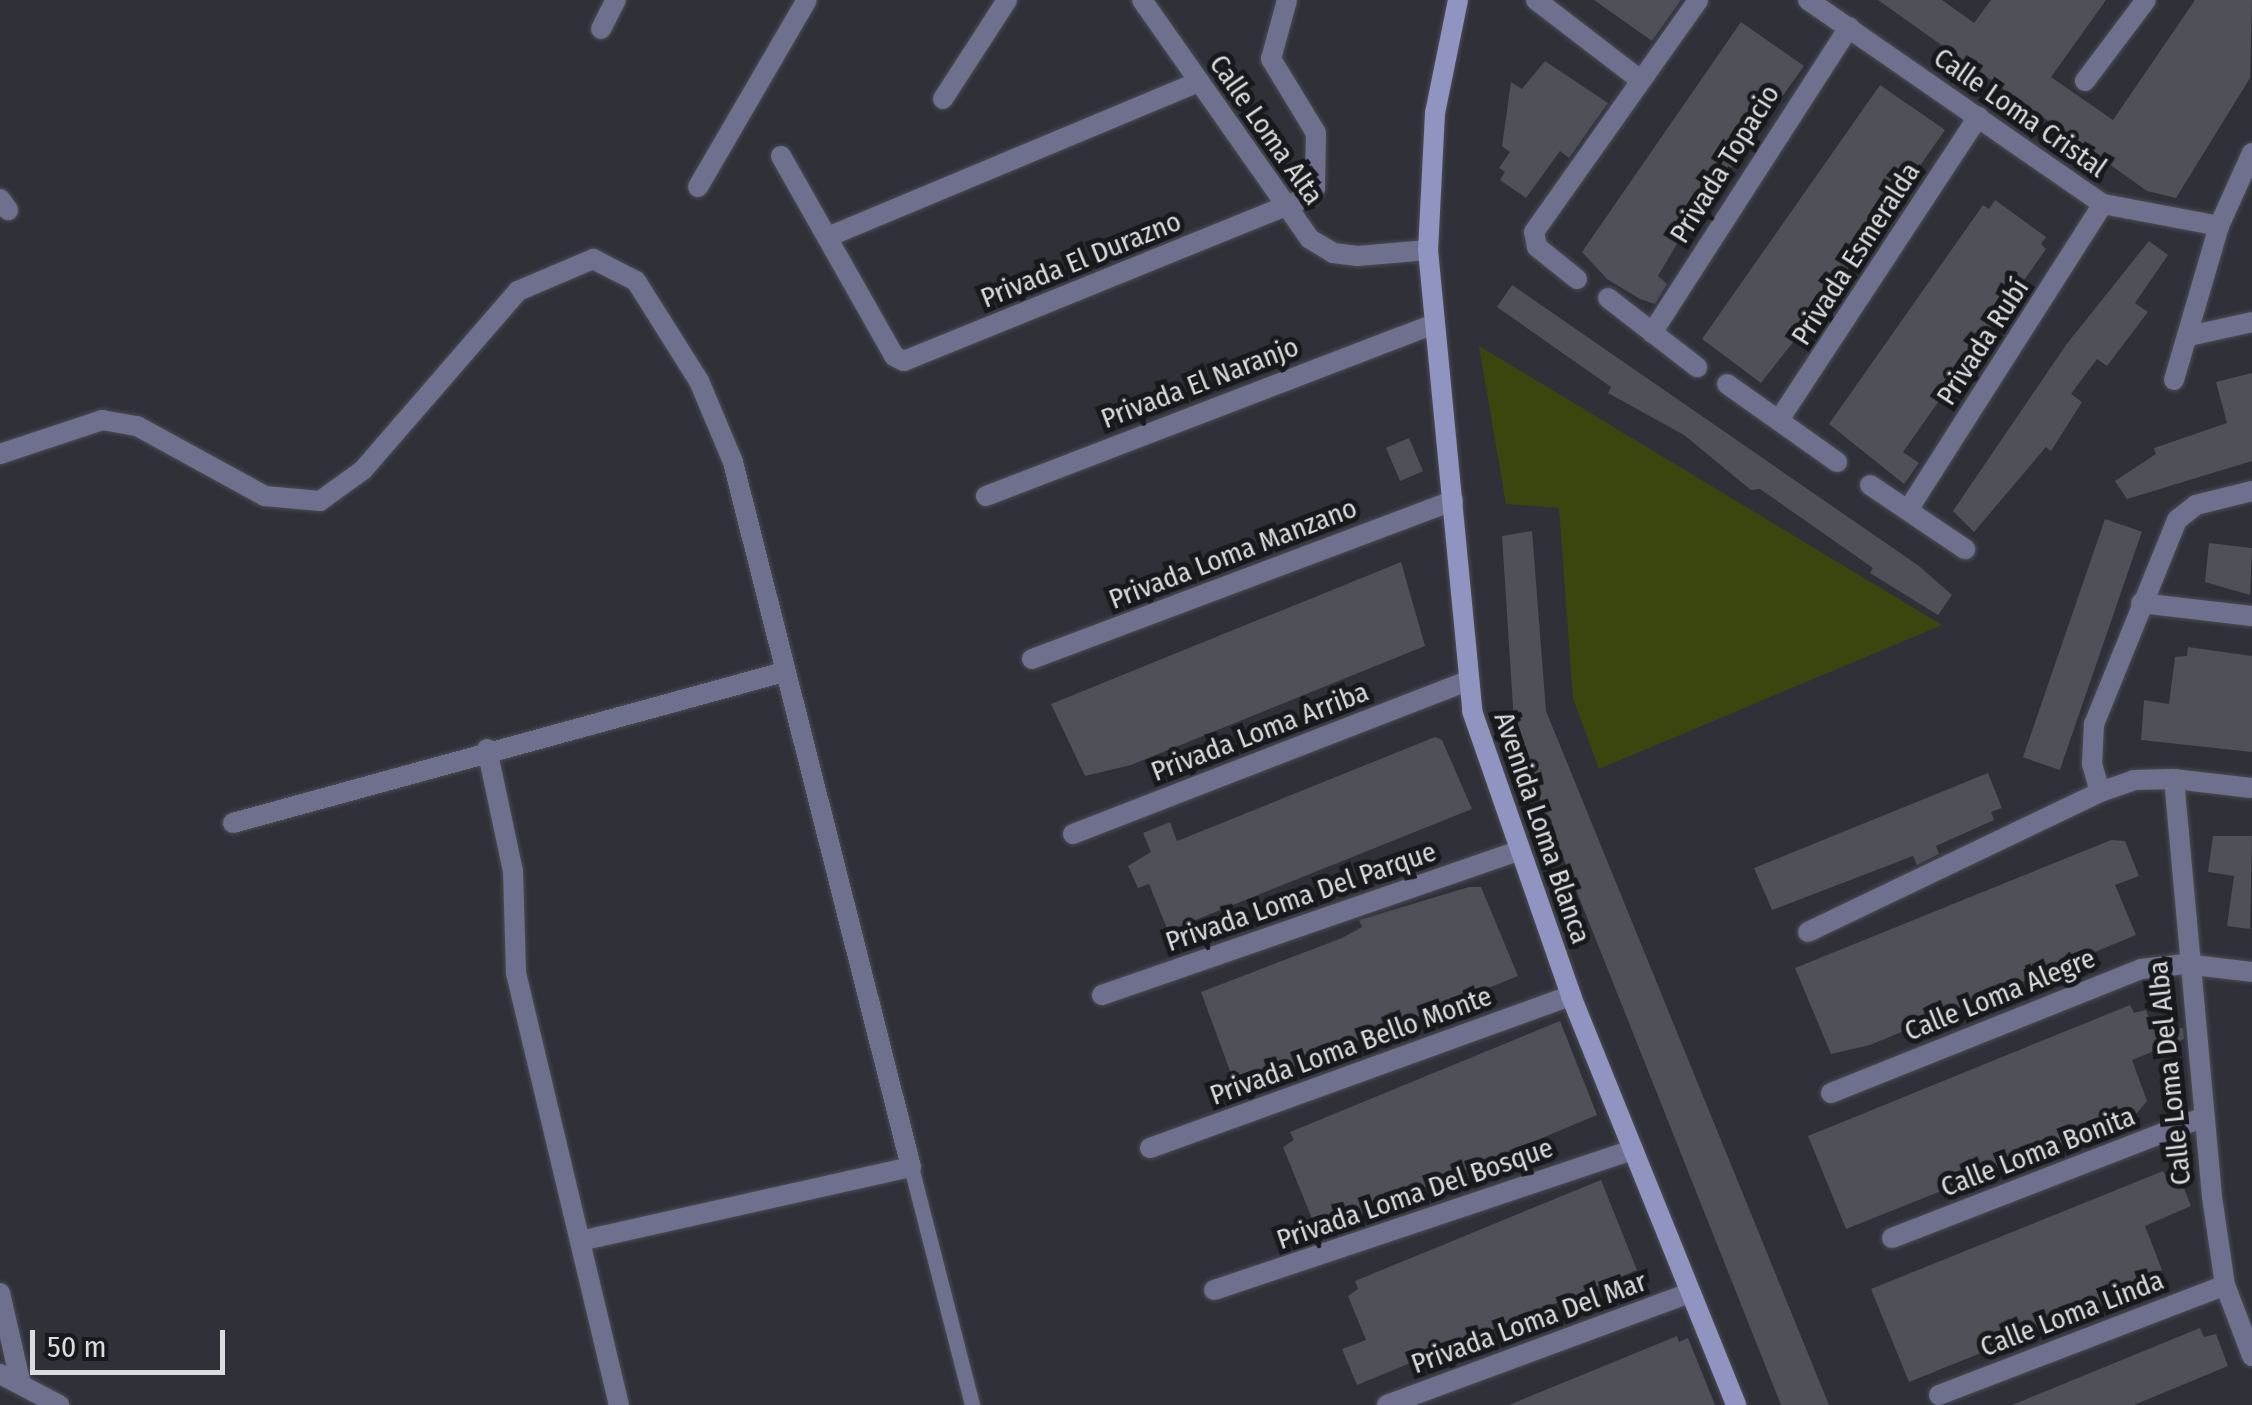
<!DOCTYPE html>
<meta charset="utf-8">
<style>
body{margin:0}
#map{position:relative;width:2252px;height:1405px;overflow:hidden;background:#303038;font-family:"Fira Sans Condensed",sans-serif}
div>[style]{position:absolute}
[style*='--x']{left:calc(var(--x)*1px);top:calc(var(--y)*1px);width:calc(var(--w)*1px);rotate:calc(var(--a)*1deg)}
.green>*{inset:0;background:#39470f}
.building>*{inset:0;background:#4f5058;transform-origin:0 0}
.roads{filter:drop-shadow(0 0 2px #4b4c53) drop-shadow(0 0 2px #4b4c53)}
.lane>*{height:15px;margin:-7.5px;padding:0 7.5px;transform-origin:7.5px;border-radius:7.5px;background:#6f708d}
.street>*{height:20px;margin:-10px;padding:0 10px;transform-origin:10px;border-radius:10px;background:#6f708d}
.secondary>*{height:20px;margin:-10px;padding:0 10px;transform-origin:10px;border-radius:10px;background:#9193c1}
span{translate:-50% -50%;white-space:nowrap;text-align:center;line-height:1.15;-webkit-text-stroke:10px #18191c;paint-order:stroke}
.street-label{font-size:28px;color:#dbdce0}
.scale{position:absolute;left:30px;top:1330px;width:195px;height:45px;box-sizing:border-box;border:5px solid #dbdce0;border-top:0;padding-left:12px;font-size:30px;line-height:35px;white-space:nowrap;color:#dbdce0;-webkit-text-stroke:8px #18191c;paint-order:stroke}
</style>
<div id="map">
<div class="green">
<div style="clip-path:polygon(1479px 346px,1942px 625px,1599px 769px,1573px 698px,1559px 508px,1506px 504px)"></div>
</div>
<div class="building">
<div style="clip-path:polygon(1594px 0,1681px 0,1652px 41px)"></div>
<div style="clip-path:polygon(1878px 0,1942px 0,1974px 23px,1991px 0,2106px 0,2051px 77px,2113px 120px,2195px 0,2252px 0,2250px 78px,2176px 198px,2147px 191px)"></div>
<div style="clip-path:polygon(1741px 22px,1804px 66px,1678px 242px,1658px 276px,1667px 284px,1655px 304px,1640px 299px,1607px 279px,1582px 252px)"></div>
<div style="clip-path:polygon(1545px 61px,1608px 103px,1569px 158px,1560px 151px,1526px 198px,1500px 180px,1505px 172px,1499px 168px,1510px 152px,1502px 146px,1511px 82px,1522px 89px)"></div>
<div style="clip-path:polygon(1880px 85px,1945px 130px,1846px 271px,1856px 278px,1840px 302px,1830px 295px,1761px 383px,1702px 339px)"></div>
<div style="clip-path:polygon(1995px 200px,2046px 237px,2041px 244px,2046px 249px,1903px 452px,1919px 463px,1904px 484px,1829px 424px,1983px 205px,1989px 209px)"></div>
<div style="clip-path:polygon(2149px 241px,2168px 255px,2135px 303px,2148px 312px,2107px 366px,2097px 359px,2071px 394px,2082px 402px,2051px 451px,2046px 447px,1974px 532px,1953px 511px,2066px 345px)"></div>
<div style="clip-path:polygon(1512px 285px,1919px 566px,1952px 595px,1938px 615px,1870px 573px,1873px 568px,1760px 489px,1751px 490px,1684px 435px,1608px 393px,1611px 387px,1497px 307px)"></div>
<div style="clip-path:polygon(2252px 373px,2252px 461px,2127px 499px,2115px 481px,2156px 454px,2154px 448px,2227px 423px,2216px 382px)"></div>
<div style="left:1409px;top:438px;width:36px;height:25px;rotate:67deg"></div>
<div style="left:2105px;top:519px;width:39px;height:252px;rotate:19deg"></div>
<div style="clip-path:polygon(1532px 531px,1546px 711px,1829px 1405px,1781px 1405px,1524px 759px,1514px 722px,1502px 536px)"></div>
<div style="clip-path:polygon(2209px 543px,2252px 548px,2250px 595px,2205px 582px)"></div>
<div style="clip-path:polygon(1401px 562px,1425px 646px,1131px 765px,1085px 776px,1051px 704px)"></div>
<div style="clip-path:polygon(2188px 647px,2252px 656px,2252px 752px,2141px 740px,2144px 700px,2169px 704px,2175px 657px,2187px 656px)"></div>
<div style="clip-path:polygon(1435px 737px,1442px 740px,1472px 809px,1168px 931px,1149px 884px,1138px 888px,1128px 866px,1151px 852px,1143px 833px,1170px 822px,1177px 841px)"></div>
<div style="clip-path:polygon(1988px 773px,2002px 808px,1991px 812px,1994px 820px,1936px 846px,1939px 854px,1917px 865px,1913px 856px,1772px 910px,1754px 868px)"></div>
<div style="clip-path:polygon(2213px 836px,2252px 836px,2250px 929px,2227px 926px,2234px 876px,2208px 872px)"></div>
<div style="clip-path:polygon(2111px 840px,2125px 841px,2139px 876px,2115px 885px,2136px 935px,1870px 1045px,1831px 1054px,1795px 968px)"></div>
<div style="clip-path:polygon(1469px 887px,1481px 887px,1518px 976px,1249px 1085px,1246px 1076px,1233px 1079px,1201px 992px,1342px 938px,1362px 927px,1359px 920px)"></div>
<div style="clip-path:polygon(2130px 1005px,2134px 1013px,2146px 1010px,2154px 1031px,2183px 1028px,2184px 1039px,2132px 1060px,2147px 1101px,2137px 1113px,1846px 1229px,1808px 1136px)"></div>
<div style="clip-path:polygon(1560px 1021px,1597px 1115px,1332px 1226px,1315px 1226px,1283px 1147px,1294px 1140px,1290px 1132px)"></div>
<div style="clip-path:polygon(2163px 1171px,2166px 1176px,2177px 1171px,2191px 1206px,2145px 1226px,2162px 1270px,2151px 1274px,2154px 1283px,1909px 1382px,1871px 1289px)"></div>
<div style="clip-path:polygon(1601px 1180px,1637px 1270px,1357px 1385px,1342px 1349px,1366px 1340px,1348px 1296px,1358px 1289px,1355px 1281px)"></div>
<div style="clip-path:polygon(2200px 1328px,2204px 1337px,2216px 1334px,2228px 1366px,2134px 1405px,2012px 1405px)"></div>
<div style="clip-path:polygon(1677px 1336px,1679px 1342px,1688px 1338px,1715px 1405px,1509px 1405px)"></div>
</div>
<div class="roads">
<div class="lane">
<div style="--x:911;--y:1167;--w:246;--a:75.6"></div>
</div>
<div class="street">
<div style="--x:1142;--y:0;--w:292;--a:54.9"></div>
<div style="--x:1310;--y:239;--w:27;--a:31"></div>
<div style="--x:1333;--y:253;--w:25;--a:7"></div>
<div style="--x:1358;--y:256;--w:70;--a:-4.9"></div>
<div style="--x:1536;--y:0;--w:130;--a:37.5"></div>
<div style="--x:1808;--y:0;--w:359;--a:34.7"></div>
<div style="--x:2103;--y:204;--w:118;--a:10.7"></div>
<div style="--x:601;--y:29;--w:33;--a:-63"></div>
<div style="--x:2085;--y:81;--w:101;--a:-53"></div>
<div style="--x:943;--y:99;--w:118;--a:-57.1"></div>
<div style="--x:781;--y:156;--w:230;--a:60.5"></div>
<div style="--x:894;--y:356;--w:11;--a:27"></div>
<div style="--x:904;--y:361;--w:436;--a:-22.1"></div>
<div style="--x:1308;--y:197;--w:11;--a:-52"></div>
<div style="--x:1315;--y:188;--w:55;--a:-89"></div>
<div style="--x:1316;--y:133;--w:87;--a:-121.3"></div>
<div style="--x:1271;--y:59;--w:61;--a:-74.8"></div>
<div style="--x:698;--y:187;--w:216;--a:-59.8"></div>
<div style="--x:0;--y:199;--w:14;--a:54"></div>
<div style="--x:830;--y:236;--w:399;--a:-22.7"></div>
<div style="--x:1577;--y:279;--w:51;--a:-141.3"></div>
<div style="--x:1537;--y:247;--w:15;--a:-101"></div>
<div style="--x:1534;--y:232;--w:284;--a:-54.7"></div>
<div style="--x:1608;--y:298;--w:113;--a:37.8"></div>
<div style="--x:1652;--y:333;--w:364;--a:-57.2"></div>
<div style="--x:2189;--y:336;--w:65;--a:-12.5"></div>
<div style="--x:2174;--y:380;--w:160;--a:-73.7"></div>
<div style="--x:2219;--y:226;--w:80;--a:-65.7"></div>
<div style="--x:1727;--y:384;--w:135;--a:35.3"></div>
<div style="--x:1779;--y:420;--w:363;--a:-56.7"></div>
<div style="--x:0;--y:454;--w:108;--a:-18.4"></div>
<div style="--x:102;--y:420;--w:36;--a:10"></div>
<div style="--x:137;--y:426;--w:146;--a:28.7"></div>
<div style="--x:265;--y:496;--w:55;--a:5.2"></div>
<div style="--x:320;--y:501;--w:53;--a:-35.8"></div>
<div style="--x:363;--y:470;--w:237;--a:-49.1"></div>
<div style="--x:518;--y:291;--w:82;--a:-23.1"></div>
<div style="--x:593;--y:259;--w:48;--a:27.1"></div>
<div style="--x:636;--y:281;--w:118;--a:57.8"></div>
<div style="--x:699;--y:381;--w:88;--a:67.2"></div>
<div style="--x:733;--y:462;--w:727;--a:75.83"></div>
<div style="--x:911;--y:1167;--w:335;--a:167.4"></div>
<div style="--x:1870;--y:485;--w:115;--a:34"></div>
<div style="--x:2252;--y:491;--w:58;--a:166"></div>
<div style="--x:2196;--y:505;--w:24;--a:142"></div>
<div style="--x:2177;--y:520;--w:220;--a:112.1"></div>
<div style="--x:2094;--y:724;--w:40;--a:92.9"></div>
<div style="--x:2092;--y:764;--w:29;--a:74"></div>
<div style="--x:2100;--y:792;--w:36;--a:-19"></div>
<div style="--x:2134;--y:780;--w:40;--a:-1.4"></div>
<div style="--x:2174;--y:779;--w:79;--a:6.6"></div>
<div style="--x:986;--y:496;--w:480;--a:-21"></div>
<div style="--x:1908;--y:510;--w:363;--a:-57.5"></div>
<div style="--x:2141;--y:603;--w:112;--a:6.7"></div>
<div style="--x:1032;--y:659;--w:450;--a:-20.6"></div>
<div style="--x:487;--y:749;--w:125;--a:78"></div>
<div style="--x:513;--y:871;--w:102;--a:88.3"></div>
<div style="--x:516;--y:973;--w:444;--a:76.6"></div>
<div style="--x:2174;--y:779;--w:420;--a:84.8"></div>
<div style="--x:2212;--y:1197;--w:89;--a:81.6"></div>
<div style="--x:2225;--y:1285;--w:76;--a:69.2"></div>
<div style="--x:233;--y:823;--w:571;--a:-15.33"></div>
<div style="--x:1073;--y:834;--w:423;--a:-21.2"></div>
<div style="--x:1808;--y:932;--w:324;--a:-25.6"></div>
<div style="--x:1102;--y:995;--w:439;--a:-19.1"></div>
<div style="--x:1831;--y:1093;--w:334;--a:-21.8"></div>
<div style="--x:2141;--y:969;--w:44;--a:-6.5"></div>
<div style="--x:2185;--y:964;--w:67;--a:6.8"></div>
<div style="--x:1150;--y:1148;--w:448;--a:-19.9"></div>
<div style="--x:1892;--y:1238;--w:335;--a:-21.2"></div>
<div style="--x:1214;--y:1290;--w:442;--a:-18.5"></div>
<div style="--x:0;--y:1293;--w:94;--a:77.1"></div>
<div style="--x:0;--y:1374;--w:67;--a:27.7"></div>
<div style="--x:1939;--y:1395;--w:306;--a:-21"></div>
<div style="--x:1387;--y:1405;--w:323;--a:-20.3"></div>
</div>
<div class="secondary">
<div style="--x:1458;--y:0;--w:115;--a:101.5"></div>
<div style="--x:1435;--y:113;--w:137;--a:92.9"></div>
<div style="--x:1428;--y:250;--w:463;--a:84.5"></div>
<div style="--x:1472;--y:711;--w:302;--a:70.8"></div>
<div style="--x:1571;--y:996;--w:441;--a:68"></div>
</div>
</div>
<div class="street-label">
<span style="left:2020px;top:113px;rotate:35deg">Calle Loma Cristal</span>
<span style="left:1266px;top:130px;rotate:55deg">Calle Loma Alta</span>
<span style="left:1725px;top:164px;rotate:-58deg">Privada Topacio</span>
<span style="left:1856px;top:254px;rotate:-57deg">Privada Esmeralda</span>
<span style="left:1081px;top:260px;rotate:-22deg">Privada El Durazno</span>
<span style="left:1983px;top:342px;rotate:-57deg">Privada Rubí</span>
<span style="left:1200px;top:383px;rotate:-21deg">Privada El Naranjo</span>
<span style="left:1233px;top:554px;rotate:-21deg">Privada Loma Manzano</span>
<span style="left:1260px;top:732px;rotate:-21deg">Privada Loma Arriba</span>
<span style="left:1542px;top:828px;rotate:71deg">Avenida Loma Blanca</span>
<span style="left:1301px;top:897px;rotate:-19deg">Privada Loma Del Parque</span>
<span style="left:2000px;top:995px;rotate:-22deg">Calle Loma Alegre</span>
<span style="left:1351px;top:1046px;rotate:-20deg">Privada Loma Bello Monte</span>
<span style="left:2170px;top:1073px;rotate:-96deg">Calle Loma Del Alba</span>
<span style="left:2038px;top:1152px;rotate:-21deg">Calle Loma Bonita</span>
<span style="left:1415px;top:1194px;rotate:-19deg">Privada Loma Del Bosque</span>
<span style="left:2072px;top:1314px;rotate:-21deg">Calle Loma Linda</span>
<span style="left:1529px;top:1323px;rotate:-20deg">Privada Loma Del Mar</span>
</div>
<div class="scale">50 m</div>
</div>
